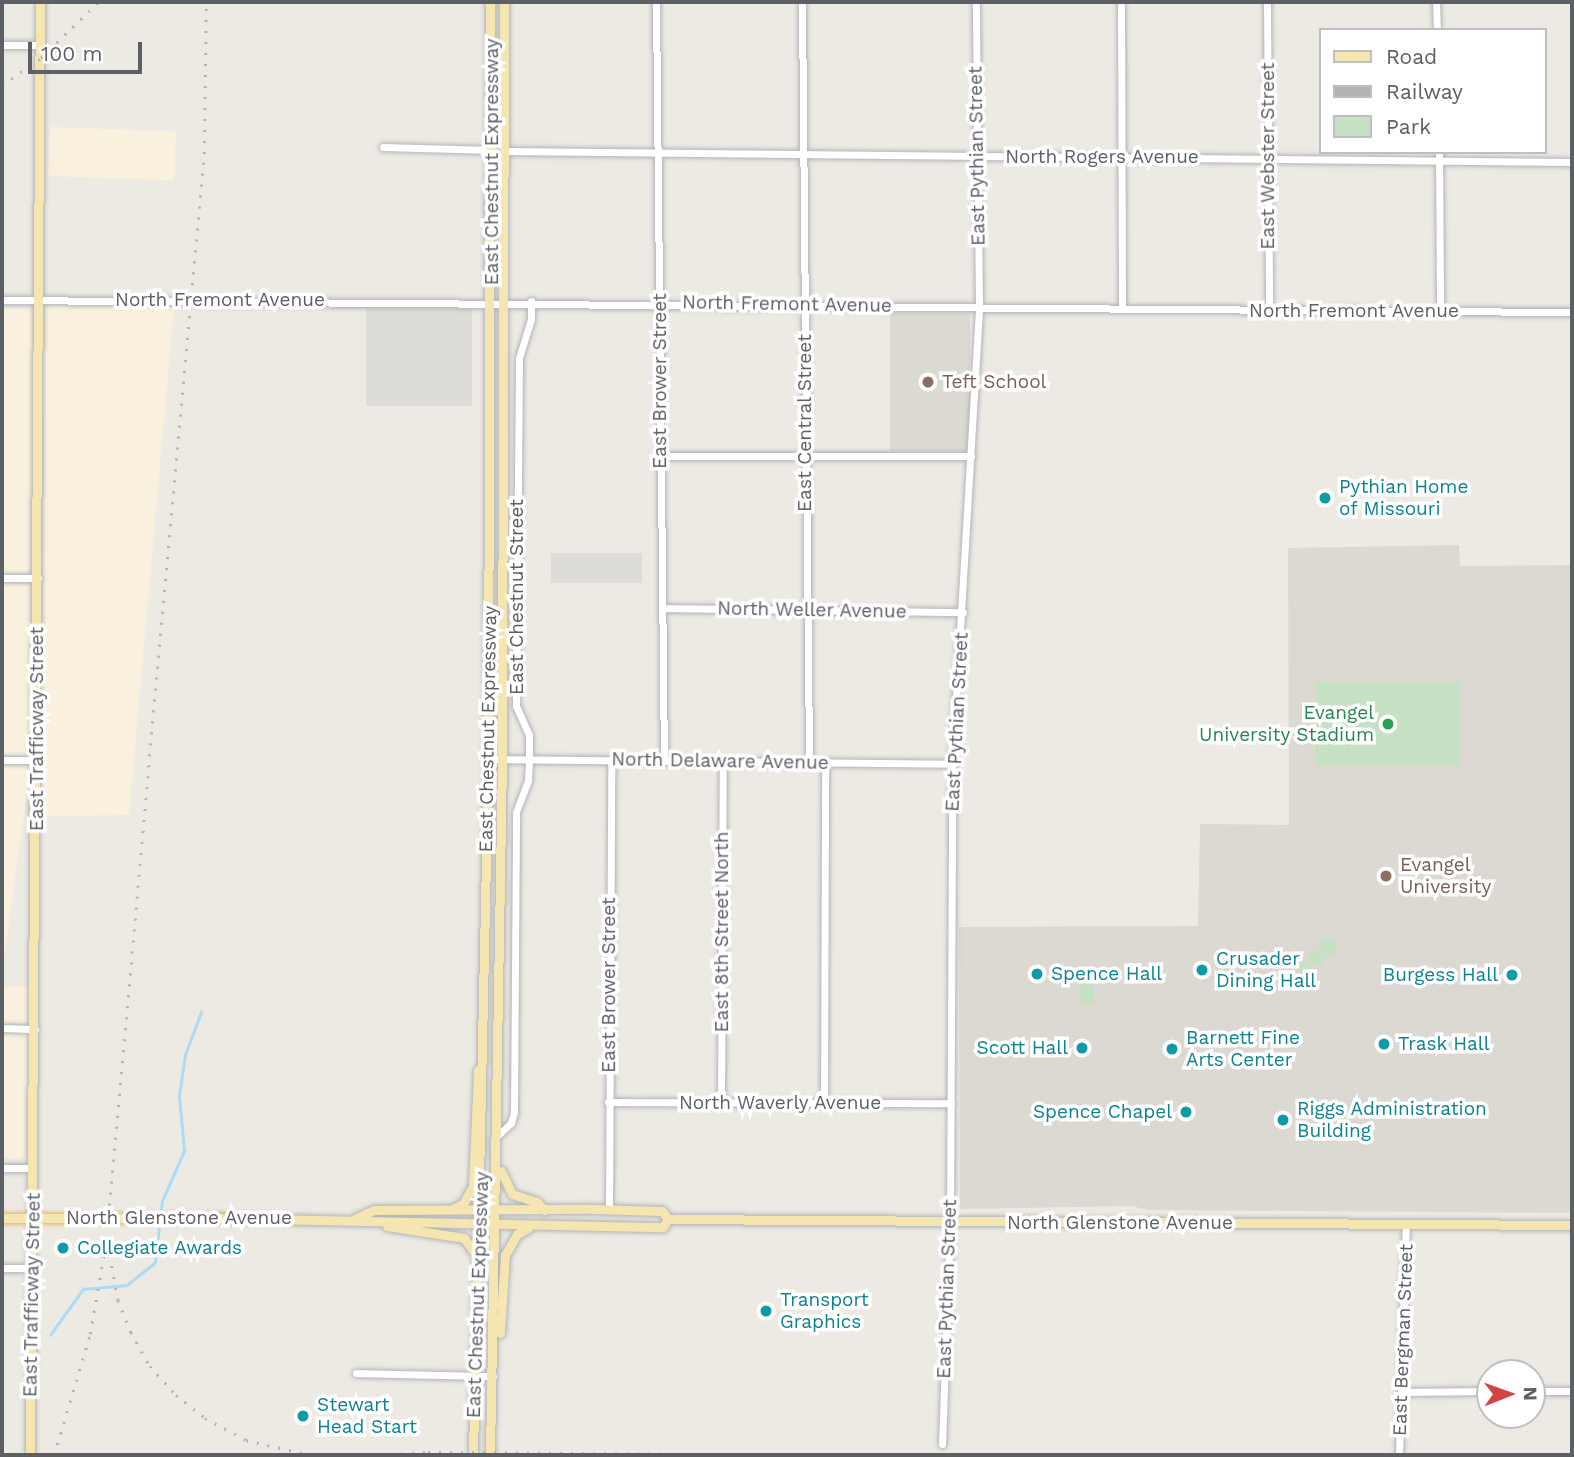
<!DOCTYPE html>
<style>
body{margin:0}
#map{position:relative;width:1574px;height:1457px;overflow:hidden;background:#edeae4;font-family:"Work Sans",sans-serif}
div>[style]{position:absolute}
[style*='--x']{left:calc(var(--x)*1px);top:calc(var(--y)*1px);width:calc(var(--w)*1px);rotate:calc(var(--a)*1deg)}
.commercial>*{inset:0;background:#f9f1dd;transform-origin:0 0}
.industrial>*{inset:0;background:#dedcd8;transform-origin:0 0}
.education>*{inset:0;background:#dcd9d3;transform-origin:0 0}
.green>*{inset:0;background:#c6e1c4;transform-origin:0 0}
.round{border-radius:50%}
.stream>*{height:2.5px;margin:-1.25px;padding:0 1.25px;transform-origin:1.25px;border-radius:1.25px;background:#addaf4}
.roads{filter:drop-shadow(0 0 2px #b1b4b7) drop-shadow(0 0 2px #b1b4b7)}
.minor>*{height:7px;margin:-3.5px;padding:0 3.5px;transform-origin:3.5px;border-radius:3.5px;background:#fff}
.major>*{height:9px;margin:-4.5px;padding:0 4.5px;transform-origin:4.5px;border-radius:4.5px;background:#f4e5b1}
.rail>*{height:2.5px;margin-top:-1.25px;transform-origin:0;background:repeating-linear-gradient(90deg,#b2b3b3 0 2px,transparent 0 11px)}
.bridges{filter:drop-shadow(0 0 2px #dfb66b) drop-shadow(0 0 2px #dfb66b)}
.major-bridge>*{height:9px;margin:-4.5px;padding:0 4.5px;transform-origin:4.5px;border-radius:4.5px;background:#f4e5b1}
.dots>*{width:19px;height:19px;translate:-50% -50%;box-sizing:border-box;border:4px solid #fff;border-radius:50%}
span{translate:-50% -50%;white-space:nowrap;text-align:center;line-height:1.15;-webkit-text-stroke:7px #fff;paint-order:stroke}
.street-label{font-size:19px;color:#5c5f63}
.education-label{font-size:19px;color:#785e54}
.left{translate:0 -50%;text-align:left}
.culture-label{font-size:19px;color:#0d838f}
.right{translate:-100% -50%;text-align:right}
.leisure-label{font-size:19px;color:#27864d}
.frame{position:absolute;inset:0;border:4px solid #5c5f63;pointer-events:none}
.legend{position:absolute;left:1319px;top:28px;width:228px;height:126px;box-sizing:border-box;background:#fff;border:2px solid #bebfc1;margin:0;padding:9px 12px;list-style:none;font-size:21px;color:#5c5f63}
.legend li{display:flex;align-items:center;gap:14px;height:35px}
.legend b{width:35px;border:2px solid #bebfc1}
.north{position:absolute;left:1476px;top:1359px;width:70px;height:70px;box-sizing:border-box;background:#fff;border:2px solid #bebfc1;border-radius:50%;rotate:89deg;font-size:19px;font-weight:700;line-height:28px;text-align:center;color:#5c5f63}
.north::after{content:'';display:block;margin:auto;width:24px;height:32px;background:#d34544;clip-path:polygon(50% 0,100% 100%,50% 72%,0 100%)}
.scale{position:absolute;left:28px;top:42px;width:114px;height:32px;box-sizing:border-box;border:4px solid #5c5f63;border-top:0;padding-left:9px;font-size:21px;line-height:24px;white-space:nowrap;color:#5c5f63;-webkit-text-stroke:5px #fff;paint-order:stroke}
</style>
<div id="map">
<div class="commercial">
<div style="left:50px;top:127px;width:126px;height:49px;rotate:2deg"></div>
<div style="clip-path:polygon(52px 305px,174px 306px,129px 815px,43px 816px,46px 310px)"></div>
<div style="clip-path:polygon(28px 308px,32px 312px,31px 566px,25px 573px,2px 573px,2px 309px)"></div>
<div style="clip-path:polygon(2px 582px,31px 586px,32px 752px,27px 756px,2px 756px)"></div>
<div style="left:2px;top:763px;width:29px;height:189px;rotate:8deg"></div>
<div style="left:2px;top:986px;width:28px;height:37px"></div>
<div style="clip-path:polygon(2px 1032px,25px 1032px,29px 1037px,28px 1149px,21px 1159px,2px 1158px)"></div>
</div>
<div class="industrial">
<div style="left:366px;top:308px;width:106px;height:98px"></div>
<div style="left:551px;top:553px;width:91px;height:30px"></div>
</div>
<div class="education">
<div style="left:890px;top:313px;width:80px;height:138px"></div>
<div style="clip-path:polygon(1459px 545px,1460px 566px,1572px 565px,1572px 1213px,1147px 1210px,1132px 1206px,960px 1209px,959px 927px,1198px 926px,1200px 824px,1289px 825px,1288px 548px)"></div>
</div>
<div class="green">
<div style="left:1316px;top:682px;width:144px;height:83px"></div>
<div class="round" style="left:1319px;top:938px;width:18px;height:18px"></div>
<div class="round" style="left:1309px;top:950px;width:16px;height:16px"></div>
<div class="round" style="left:1297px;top:962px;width:16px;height:16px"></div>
<div style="left:1079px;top:975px;width:15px;height:28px"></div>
</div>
<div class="stream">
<div style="--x:50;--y:1335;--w:57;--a:-54.3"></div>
<div style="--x:83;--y:1289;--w:44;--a:-5.2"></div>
<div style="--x:127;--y:1285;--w:36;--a:-39"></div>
<div style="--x:155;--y:1262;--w:61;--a:-83.5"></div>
<div style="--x:162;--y:1201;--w:55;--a:-66.3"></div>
<div style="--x:184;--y:1151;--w:55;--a:-95.2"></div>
<div style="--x:179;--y:1096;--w:41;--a:-81.7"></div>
<div style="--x:185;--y:1055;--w:46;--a:-69.6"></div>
</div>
<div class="roads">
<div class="minor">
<div style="--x:656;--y:2;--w:758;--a:89.4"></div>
<div style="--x:802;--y:2;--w:758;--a:89.47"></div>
<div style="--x:1121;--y:2;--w:306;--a:89.8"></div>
<div style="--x:1267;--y:2;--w:309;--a:89.6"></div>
<div style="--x:1436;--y:2;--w:28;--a:88"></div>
<div style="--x:2;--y:45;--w:39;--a:0"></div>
<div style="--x:383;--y:147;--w:109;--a:1.6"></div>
<div style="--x:505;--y:151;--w:1067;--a:0.59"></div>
<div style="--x:1439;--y:152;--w:159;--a:89.6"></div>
<div style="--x:2;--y:300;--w:1570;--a:0.44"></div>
<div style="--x:660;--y:456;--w:311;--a:0"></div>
<div style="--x:2;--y:578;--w:36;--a:0"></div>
<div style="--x:662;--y:608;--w:301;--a:0.8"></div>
<div style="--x:488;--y:759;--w:464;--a:0.6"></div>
<div style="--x:2;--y:760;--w:35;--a:0"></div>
<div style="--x:2;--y:1028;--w:33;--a:2"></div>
<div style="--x:608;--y:1102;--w:343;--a:0.2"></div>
<div style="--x:721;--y:1103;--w:342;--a:-89.7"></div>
<div style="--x:824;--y:1103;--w:341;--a:-89.8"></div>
<div style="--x:498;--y:1135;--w:18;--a:-43"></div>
<div style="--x:511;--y:1123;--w:11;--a:-75"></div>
<div style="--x:514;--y:1112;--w:300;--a:-89.6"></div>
<div style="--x:516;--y:812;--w:34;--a:-69"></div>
<div style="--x:528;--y:780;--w:21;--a:-87"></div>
<div style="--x:529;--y:759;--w:24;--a:-90"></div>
<div style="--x:529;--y:735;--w:32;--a:-114"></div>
<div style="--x:516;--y:706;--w:348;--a:-89.5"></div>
<div style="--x:519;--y:358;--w:41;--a:-72.9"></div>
<div style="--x:531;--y:319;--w:18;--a:-90"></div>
<div style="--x:2;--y:1168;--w:31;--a:0"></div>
<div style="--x:609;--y:1210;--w:450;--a:-89.7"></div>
<div style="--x:2;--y:1268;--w:30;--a:0"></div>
<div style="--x:356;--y:1373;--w:137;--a:1.3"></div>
<div style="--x:1532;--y:1391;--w:40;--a:0"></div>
<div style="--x:1401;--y:1392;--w:89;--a:-0.6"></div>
<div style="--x:942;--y:1444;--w:222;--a:-87.9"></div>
<div style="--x:950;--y:1222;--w:458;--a:-89.7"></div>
<div style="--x:952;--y:764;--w:459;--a:-86.6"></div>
<div style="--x:979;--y:306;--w:304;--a:-90.6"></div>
<div style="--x:1399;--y:1455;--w:231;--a:-88.3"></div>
</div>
<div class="major">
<div style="--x:501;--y:1171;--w:25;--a:64"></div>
<div style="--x:512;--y:1194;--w:26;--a:18"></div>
<div style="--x:537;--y:1202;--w:11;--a:49"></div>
<div style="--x:454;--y:1208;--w:10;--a:-24"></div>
<div style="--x:463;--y:1204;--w:21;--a:-61"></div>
<div style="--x:473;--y:1186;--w:116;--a:-87.5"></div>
<div style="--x:221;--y:1218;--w:442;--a:1.2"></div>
<div style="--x:663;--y:1227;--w:9;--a:-58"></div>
<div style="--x:356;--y:1218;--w:20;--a:-24"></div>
<div style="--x:374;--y:1210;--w:219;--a:-0.3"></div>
<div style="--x:593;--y:1209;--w:69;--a:1.7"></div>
<div style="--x:662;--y:1211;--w:10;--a:53"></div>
<div style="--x:668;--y:1219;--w:904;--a:0.38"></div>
<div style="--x:387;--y:1226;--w:78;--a:8.9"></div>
<div style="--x:464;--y:1238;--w:22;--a:54"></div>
<div style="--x:500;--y:1333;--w:78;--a:-86.3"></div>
<div style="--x:505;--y:1255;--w:24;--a:-60"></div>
<div style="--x:517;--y:1234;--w:13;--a:-29"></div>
<div style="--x:30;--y:1455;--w:1453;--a:-89.61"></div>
<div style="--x:473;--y:1455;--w:687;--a:-88.75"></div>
<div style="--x:488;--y:768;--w:766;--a:-89.85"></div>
<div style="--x:490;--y:1455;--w:696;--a:-89.01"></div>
<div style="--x:502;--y:759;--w:757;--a:-89.85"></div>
</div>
</div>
<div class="rail">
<div style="--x:2;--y:85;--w:47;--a:-34.7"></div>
<div style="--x:41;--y:58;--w:80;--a:-44.5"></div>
<div style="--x:110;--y:1255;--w:46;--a:79.9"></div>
<div style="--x:118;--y:1300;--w:35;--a:68"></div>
<div style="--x:131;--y:1332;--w:39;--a:61"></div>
<div style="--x:150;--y:1366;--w:39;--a:48"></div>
<div style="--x:176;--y:1395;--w:37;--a:38"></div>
<div style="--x:205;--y:1418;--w:47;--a:28.2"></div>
<div style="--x:246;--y:1440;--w:66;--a:13.2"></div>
<div style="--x:54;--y:1455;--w:126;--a:-73.4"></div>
<div style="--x:90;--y:1334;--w:86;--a:-80"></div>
<div style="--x:105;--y:1249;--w:1099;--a:-84.83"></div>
<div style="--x:204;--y:154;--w:152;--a:-89.2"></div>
<div style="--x:379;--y:1455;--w:49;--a:-3.5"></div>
<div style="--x:428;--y:1452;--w:415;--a:0.4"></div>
</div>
<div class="bridges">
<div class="major-bridge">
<div style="--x:2;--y:1218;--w:219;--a:0"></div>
</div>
</div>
<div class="dots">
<div style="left:928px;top:382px;background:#8d6e63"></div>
<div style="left:1325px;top:498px;background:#0f9aa8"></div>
<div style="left:1388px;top:724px;background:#2e9e5b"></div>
<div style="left:1386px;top:876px;background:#8d6e63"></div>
<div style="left:1202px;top:970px;background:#0f9aa8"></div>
<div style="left:1037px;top:974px;background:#0f9aa8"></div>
<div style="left:1512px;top:975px;background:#0f9aa8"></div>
<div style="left:1384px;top:1044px;background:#0f9aa8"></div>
<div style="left:1082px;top:1048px;background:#0f9aa8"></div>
<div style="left:1172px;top:1049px;background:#0f9aa8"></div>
<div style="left:1186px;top:1112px;background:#0f9aa8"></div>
<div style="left:1283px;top:1120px;background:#0f9aa8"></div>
<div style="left:63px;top:1248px;background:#0f9aa8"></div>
<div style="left:766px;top:1311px;background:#0f9aa8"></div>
<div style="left:303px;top:1416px;background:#0f9aa8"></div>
</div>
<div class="street-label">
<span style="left:977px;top:156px;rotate:-91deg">East Pythian Street</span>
<span style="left:1268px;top:156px;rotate:-90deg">East Webster Street</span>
<span style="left:1102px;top:157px">North Rogers Avenue</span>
<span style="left:492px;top:162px;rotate:-90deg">East Chestnut Expressway</span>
<span style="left:220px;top:300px">North Fremont Avenue</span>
<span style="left:787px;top:304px;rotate:1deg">North Fremont Avenue</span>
<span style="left:1354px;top:311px">North Fremont Avenue</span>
<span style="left:660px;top:381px;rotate:-90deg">East Brower Street</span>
<span style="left:805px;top:423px;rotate:-90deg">East Central Street</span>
<span style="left:517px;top:597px;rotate:-90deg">East Chestnut Street</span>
<span style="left:812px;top:610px;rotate:1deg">North Weller Avenue</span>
<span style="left:957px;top:722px;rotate:-87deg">East Pythian Street</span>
<span style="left:37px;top:729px;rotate:-90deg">East Trafficway Street</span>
<span style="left:488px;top:729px;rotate:-89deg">East Chestnut Expressway</span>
<span style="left:720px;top:761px;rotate:1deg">North Delaware Avenue</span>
<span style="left:722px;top:932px;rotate:-90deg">East 8th Street North</span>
<span style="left:609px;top:985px;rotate:-90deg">East Brower Street</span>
<span style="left:780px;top:1103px">North Waverly Avenue</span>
<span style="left:179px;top:1218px">North Glenstone Avenue</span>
<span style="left:1120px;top:1223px">North Glenstone Avenue</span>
<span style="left:947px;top:1289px;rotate:-88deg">East Pythian Street</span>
<span style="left:32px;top:1295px;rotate:-89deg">East Trafficway Street</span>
<span style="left:478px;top:1295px;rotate:-88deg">East Chestnut Expressway</span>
<span style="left:1403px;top:1340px;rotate:-88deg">East Bergman Street</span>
</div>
<div class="education-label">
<span class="left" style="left:942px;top:382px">Teft School</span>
<span class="left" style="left:1400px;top:876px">Evangel<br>University</span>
</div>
<div class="culture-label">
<span class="left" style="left:1339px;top:498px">Pythian Home<br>of Missouri</span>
<span class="left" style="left:1216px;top:970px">Crusader<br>Dining Hall</span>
<span class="left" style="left:1051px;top:974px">Spence Hall</span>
<span class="right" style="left:1498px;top:975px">Burgess Hall</span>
<span class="left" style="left:1186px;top:1049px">Barnett Fine<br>Arts Center</span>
<span class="left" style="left:1398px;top:1044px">Trask Hall</span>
<span class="right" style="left:1068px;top:1048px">Scott Hall</span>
<span class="left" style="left:1297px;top:1120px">Riggs Administration<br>Building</span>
<span class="right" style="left:1172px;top:1112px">Spence Chapel</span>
<span class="left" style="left:77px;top:1248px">Collegiate Awards</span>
<span class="left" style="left:780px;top:1311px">Transport<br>Graphics</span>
<span class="left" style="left:317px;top:1416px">Stewart<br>Head Start</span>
</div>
<div class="leisure-label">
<span class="right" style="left:1374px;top:724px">Evangel<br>University Stadium</span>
</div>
<div class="frame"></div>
<ul class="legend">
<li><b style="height:9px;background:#f4e5b1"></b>Road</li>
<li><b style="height:9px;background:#b2b3b3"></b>Railway</li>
<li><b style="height:19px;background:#c6e1c4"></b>Park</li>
</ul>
<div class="north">N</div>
<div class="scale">100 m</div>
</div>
